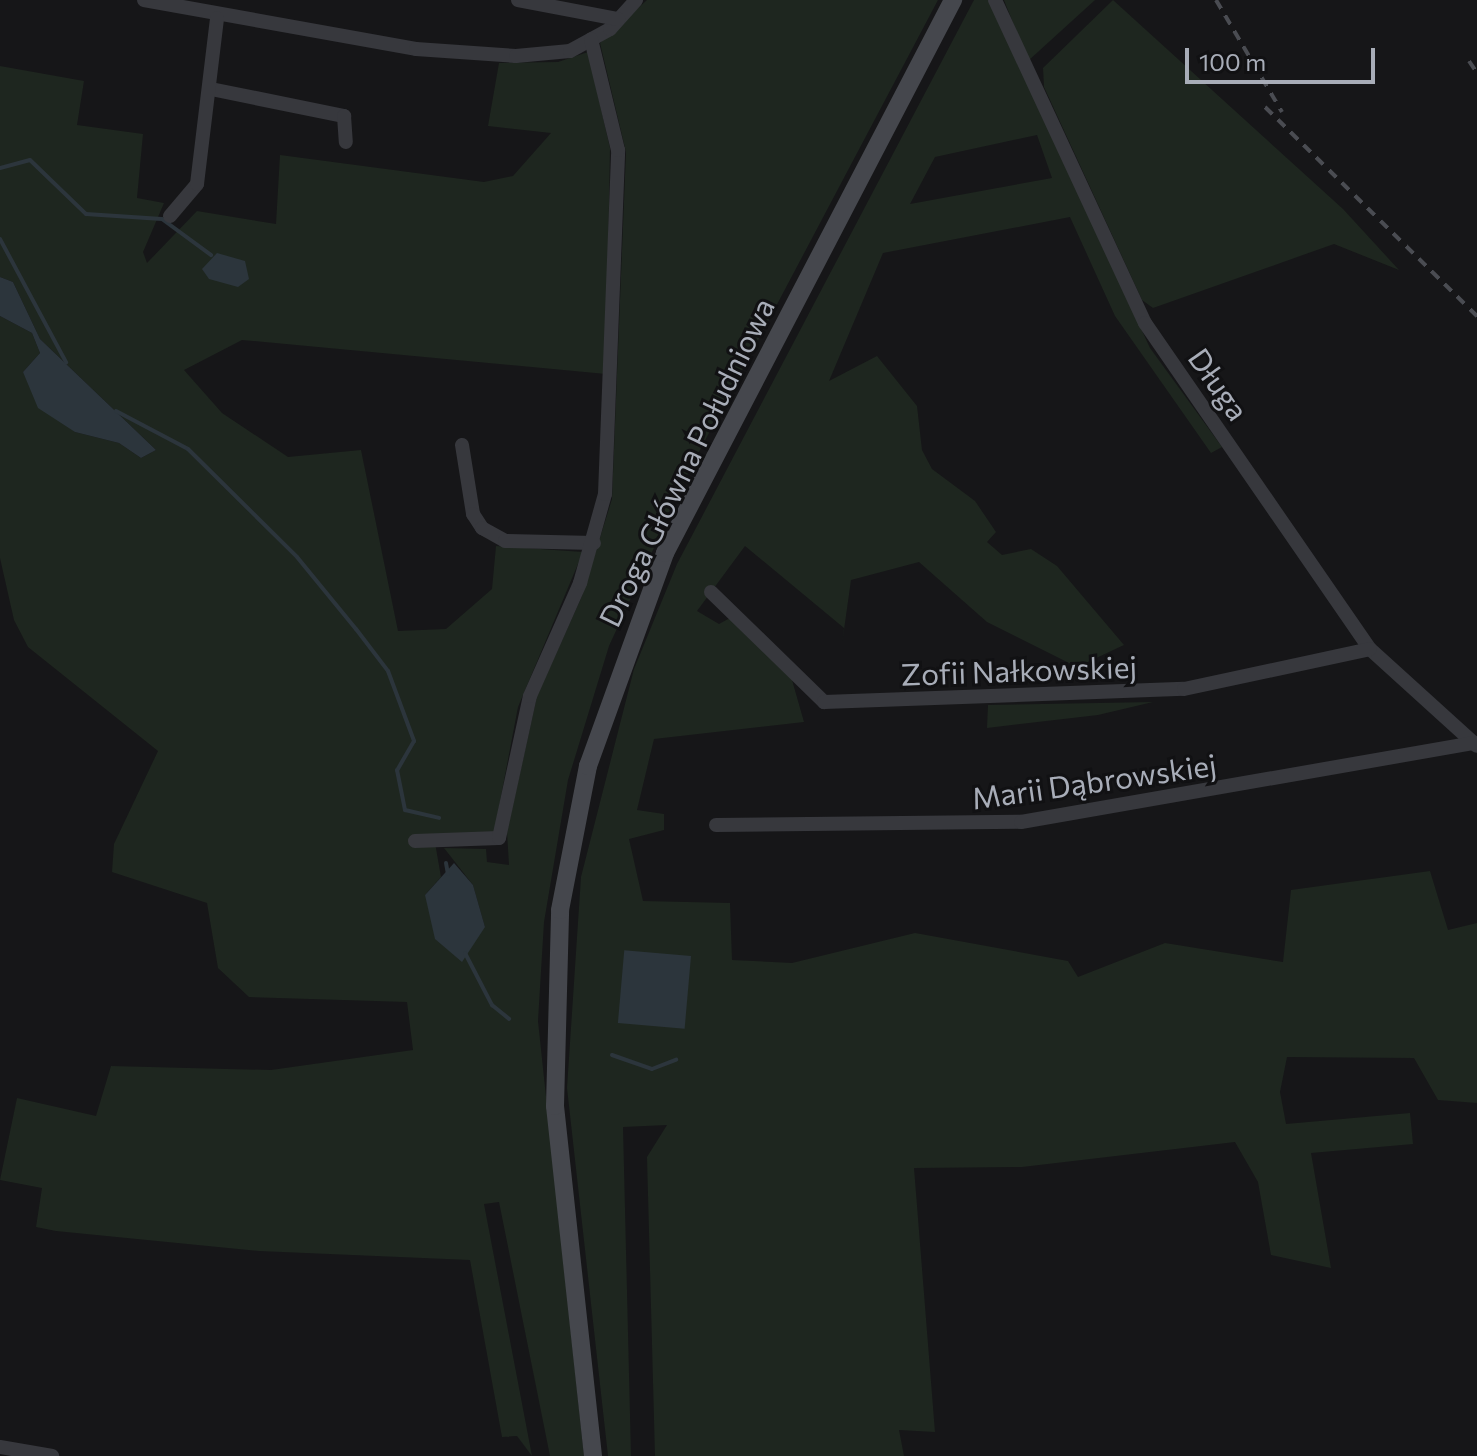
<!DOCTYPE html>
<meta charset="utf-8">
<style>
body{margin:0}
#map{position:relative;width:1477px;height:1456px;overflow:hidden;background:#161618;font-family:Commissioner,sans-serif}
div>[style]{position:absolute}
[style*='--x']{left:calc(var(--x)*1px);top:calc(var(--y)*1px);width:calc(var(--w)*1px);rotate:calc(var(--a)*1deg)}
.green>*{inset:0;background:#1e261f}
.water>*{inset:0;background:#2c353c;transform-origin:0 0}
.stream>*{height:4px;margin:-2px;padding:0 2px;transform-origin:2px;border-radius:2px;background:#2c353c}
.street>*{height:14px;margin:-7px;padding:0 7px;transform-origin:7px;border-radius:7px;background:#37383d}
.secondary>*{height:18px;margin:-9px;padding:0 9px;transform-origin:9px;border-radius:9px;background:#45474d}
.rail>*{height:4px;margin-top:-2px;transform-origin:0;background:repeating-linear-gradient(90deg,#4a4c52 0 10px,transparent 0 18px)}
span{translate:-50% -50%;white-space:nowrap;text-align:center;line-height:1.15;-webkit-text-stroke:6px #111113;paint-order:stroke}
.street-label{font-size:30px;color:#a8adb8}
.scale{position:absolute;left:1185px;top:48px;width:190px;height:36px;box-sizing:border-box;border:4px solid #a8adb8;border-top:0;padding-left:10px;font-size:24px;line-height:28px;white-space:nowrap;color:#a8adb8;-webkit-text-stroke:6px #111113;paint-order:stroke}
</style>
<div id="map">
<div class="green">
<div style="clip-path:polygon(647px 0,938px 0,691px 467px,609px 646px,568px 780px,544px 922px,538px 1021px,584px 1456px,550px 1456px,499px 1202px,484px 1204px,532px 1456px,517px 1436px,502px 1437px,470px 1260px,259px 1251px,56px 1231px,36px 1227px,42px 1188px,0 1180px,17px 1098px,96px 1116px,111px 1066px,271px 1070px,413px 1050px,407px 1002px,249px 997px,218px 968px,207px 903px,112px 872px,114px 844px,158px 751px,28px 647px,14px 620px,0 558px,0 316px,32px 333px,40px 353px,23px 372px,75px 432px,119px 443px,141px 458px,156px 450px,40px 339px,13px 282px,0 277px,0 66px,84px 81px,77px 125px,143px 134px,137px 198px,164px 203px,143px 252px,147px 263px,197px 211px,276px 224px,280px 155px,484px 182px,513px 176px,551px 133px,488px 126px,499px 63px,558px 62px,588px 52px,610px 148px,606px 374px,242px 340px,184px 370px,222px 413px,288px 457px,361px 450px,398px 631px,446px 629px,492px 589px,496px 546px,583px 552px,518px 707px,494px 833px,434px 837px,441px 877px,425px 895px,485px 927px,473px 885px,444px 848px,486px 849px,487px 862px,509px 865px,507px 832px,537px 696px,582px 596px,612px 499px,626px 152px,600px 43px)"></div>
<div style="clip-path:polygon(evenodd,974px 0,990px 0,1150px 348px,1222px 447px,1211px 453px,1115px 316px,1070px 217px,883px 253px,829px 381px,877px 356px,917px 406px,922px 450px,932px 469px,975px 501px,996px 532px,987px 542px,1002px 555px,1031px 549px,1057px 566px,1124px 645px,1077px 667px,987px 622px,919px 562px,851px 580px,842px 644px,844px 628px,745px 546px,697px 611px,719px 624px,730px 618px,790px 673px,804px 722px,654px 739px,637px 810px,664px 814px,664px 830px,629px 839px,643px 901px,730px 903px,732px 960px,792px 963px,915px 933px,1068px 961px,1078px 977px,1165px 943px,1283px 962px,1291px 890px,1430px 871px,1448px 930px,1477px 923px,1477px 1103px,1438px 1100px,1414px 1058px,1287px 1057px,1280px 1092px,1286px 1124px,1410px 1113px,1413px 1144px,1311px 1153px,1331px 1268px,1271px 1255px,1258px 1182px,1235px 1142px,1022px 1167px,914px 1168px,935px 1432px,899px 1430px,904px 1456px,655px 1456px,647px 1157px,667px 1125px,623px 1127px,631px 1456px,608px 1456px,567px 1088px,581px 877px,634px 669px,677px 564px,974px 0,1037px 135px,1052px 178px,910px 204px,935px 157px,1037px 135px)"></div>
<div style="clip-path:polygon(1004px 0,1095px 0,1028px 61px)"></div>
<div style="clip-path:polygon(1113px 0,1343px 209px,1399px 270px,1334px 244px,1153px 308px,1142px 300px,1044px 87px,1043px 68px)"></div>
<div style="clip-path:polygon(1153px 702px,1098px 715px,987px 728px,988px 705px)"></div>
</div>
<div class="water">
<div style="clip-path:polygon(217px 253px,245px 261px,249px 279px,238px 287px,209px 279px,202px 269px)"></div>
<div style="clip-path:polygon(0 277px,13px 282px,40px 339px,156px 450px,141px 458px,119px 443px,75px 432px,38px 408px,23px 372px,40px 353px,32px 333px,0 316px)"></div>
<div style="clip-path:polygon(454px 863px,473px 885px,485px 927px,462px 962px,435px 939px,425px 895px)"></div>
<div style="left:691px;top:956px;width:73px;height:67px;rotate:95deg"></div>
</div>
<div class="stream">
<div style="--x:0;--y:168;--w:31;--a:-15"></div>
<div style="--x:30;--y:160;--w:78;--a:44"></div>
<div style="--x:86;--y:214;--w:76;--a:3.8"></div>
<div style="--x:162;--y:219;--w:61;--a:36.3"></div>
<div style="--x:0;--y:239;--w:140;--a:61.8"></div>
<div style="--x:116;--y:411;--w:81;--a:27.8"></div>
<div style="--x:188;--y:449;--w:153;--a:44.7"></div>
<div style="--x:297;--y:557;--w:93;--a:50.7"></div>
<div style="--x:356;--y:629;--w:53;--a:52.7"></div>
<div style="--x:388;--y:671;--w:75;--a:69.6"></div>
<div style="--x:414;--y:741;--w:34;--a:120"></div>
<div style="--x:397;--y:770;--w:41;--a:78.7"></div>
<div style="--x:405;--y:810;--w:35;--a:13"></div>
<div style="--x:446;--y:863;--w:11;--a:80"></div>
<div style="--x:465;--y:953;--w:59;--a:62.6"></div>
<div style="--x:492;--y:1005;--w:22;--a:39"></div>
<div style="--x:612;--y:1055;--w:42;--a:19.3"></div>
<div style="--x:652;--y:1069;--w:26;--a:-21"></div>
</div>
<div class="street">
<div style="--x:144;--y:0;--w:276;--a:10.2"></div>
<div style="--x:416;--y:49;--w:100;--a:4"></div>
<div style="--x:516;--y:56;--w:54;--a:-5.3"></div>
<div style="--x:570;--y:51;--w:46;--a:-28.8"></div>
<div style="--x:610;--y:29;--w:39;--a:-48"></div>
<div style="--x:518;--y:0;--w:102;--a:10.8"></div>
<div style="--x:995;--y:0;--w:356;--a:65.1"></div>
<div style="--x:1145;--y:323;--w:396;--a:55.4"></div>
<div style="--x:1370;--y:649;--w:144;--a:42.2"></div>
<div style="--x:211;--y:89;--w:136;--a:11.5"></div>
<div style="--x:344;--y:116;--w:26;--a:86"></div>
<div style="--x:170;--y:216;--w:42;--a:-49.8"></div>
<div style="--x:197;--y:184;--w:167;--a:-83.1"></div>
<div style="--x:462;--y:445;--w:70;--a:80.9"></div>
<div style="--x:473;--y:514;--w:17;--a:57"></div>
<div style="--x:482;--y:528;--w:26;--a:29"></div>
<div style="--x:505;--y:541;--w:89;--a:1.3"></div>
<div style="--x:711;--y:592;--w:158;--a:44.2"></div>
<div style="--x:824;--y:702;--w:360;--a:-2.1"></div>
<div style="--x:1184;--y:689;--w:190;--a:-12.1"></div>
<div style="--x:716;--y:825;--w:305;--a:-0.6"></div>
<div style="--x:1021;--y:822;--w:460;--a:-9.9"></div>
<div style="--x:415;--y:841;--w:84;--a:-2"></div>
<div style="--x:499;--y:838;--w:145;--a:-77.7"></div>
<div style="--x:530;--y:696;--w:124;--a:-66.1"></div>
<div style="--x:580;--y:583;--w:92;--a:-74.3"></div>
<div style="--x:605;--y:494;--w:344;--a:-87.8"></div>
<div style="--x:618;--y:150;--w:114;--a:-103.7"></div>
<div style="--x:0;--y:1447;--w:53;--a:9.8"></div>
</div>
<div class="secondary">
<div style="--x:593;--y:1456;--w:352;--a:-96.2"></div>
<div style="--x:555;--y:1106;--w:196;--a:-88.5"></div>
<div style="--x:560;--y:910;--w:147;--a:-79"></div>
<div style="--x:588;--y:766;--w:226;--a:-70.1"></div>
<div style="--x:665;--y:553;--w:624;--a:-62.49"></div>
</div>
<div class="rail">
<div style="--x:1216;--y:0;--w:130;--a:59.5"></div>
<div style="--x:1469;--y:61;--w:14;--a:56"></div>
<div style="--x:1265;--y:107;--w:298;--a:44.6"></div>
</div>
<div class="street-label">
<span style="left:1219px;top:384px;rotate:55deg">Długa</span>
<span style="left:686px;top:462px;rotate:-64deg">Droga Główna Południowa</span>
<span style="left:1019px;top:670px;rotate:-2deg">Zofii Nałkowskiej</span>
<span style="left:1094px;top:781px;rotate:-8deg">Marii Dąbrowskiej</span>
</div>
<div class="scale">100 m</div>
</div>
